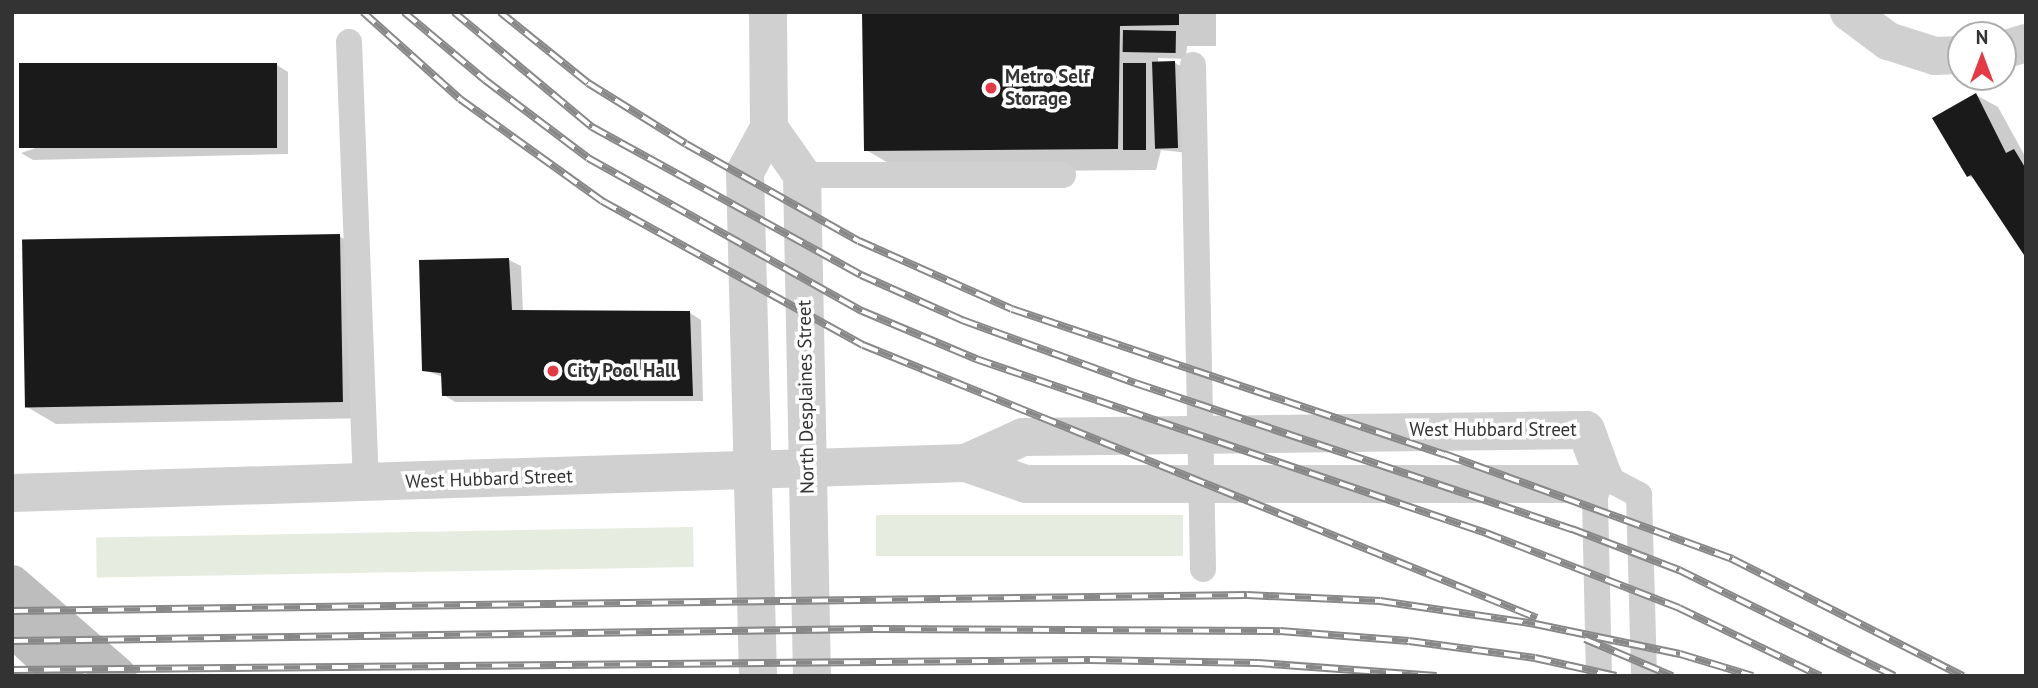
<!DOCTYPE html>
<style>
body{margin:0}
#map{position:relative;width:2038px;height:688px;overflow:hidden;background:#fff;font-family:"PT Sans",sans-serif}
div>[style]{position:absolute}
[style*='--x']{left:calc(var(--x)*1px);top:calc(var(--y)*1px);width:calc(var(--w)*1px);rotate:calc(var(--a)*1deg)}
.green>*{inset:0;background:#e6ecdf;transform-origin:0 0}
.shadow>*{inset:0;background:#0003}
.building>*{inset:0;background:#1a1a1a;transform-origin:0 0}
.service>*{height:26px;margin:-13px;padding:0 13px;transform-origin:13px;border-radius:13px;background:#d0d0d0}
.minor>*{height:38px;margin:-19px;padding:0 19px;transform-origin:19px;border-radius:19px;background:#d0d0d0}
.tertiary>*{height:38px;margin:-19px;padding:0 19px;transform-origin:19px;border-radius:19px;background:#d0d0d0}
.secondary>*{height:38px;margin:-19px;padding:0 19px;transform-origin:19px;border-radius:19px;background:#bdbdbd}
.rail>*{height:8px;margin-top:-4px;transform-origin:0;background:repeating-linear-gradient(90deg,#fff 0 16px,#888 0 32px);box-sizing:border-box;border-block:2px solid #888}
.dots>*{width:19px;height:19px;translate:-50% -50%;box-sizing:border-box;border:4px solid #fff;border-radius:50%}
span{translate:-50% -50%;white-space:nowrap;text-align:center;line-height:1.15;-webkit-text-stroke:7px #fff;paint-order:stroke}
.poi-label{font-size:19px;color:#333;font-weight:700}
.left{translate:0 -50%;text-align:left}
.street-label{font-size:19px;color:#333}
.frame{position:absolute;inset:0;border:14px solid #333;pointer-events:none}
.north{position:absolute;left:1947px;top:21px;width:70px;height:70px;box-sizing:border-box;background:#fff;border:2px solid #adadad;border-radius:50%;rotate:0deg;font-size:19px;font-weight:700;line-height:28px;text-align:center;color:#333}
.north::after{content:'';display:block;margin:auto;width:24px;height:32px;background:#e63946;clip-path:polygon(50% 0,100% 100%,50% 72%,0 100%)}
</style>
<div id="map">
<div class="green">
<div style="left:1183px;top:515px;width:41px;height:307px;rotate:90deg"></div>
<div style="left:693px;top:527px;width:40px;height:597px;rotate:89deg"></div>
</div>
<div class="shadow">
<div style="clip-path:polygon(864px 12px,1216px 12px,1216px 46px,1187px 46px,1186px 59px,1158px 58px,1158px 63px,1175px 63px,1186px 69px,1189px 153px,1161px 150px,1156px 170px,904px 172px,866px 150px)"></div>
<div style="clip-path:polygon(277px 65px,288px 72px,288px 154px,33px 160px,21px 153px)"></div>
<div style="clip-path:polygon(1976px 95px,1998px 107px,2026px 158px,2026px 255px,1977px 180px,1968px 176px)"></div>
<div style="clip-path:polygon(339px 236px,368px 253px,371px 418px,56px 424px,27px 407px)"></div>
<div style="clip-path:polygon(509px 260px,521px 266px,523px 312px,690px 313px,701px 320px,703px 401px,455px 402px,444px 395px,443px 377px,424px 370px)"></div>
</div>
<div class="building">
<div style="clip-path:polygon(862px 12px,1179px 12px,1179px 25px,1120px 26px,1118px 149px,864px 151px)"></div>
<div style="left:1123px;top:30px;width:53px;height:22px;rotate:1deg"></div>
<div style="left:1175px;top:61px;width:87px;height:23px;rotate:88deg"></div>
<div style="left:277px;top:63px;width:85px;height:258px;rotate:90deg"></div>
<div style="left:1123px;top:63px;width:23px;height:87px"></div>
<div style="clip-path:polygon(1976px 93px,2006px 153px,2014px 149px,2026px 169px,2026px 258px,1971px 175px,1967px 177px,1932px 118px)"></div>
<div style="left:340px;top:234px;width:168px;height:318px;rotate:89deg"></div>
<div style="clip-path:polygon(509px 258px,512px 310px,690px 311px,693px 396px,442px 396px,441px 373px,422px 371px,419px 260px)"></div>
</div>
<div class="service">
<div style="--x:349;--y:42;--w:441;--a:87.8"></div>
<div style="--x:1193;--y:65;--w:504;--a:88.86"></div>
<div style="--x:802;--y:175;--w:261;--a:0"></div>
<div style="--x:1599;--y:676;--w:180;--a:-91.3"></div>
<div style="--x:1595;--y:496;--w:22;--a:-68"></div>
<div style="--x:1603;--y:476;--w:41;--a:27.8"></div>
<div style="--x:1639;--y:495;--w:181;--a:88.4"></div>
</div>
<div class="minor">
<div style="--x:1849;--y:12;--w:49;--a:36.6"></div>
<div style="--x:1888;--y:41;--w:49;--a:17.7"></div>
<div style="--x:1935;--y:56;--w:26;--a:-2"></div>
<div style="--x:2003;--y:50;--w:24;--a:-17"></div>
<div style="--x:12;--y:493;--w:954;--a:-1.8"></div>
<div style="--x:966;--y:463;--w:64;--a:19.3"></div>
<div style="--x:1026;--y:484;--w:557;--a:0"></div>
<div style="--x:1583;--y:484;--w:22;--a:-22"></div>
<div style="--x:1603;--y:476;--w:49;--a:-110.3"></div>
<div style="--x:1586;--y:430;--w:563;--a:179.29"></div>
<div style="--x:1023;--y:437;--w:63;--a:155.5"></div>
</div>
<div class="tertiary">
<div style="--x:769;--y:128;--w:57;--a:54.9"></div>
<div style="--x:802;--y:175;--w:501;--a:88.86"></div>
<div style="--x:758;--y:676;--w:504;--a:-91.48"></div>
<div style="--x:745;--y:172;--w:50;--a:-61.4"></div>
<div style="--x:769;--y:128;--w:116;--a:-90.5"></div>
</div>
<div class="secondary">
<div style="--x:12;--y:584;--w:140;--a:41"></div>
<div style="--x:12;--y:627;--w:72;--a:42.8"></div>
</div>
<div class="rail">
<div style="--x:363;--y:12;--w:130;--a:41.9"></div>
<div style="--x:460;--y:99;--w:175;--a:35.7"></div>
<div style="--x:602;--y:201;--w:298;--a:28.9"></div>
<div style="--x:863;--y:345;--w:727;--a:22.05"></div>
<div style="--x:404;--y:12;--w:106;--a:40"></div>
<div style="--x:485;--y:80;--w:129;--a:37.1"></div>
<div style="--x:588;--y:158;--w:314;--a:29.2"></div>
<div style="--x:862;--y:311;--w:124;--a:22.8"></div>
<div style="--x:976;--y:359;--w:539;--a:18.84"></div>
<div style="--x:1486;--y:533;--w:207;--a:21.2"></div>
<div style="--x:1679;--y:608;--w:157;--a:25.7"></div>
<div style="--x:454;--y:12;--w:180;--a:39.8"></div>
<div style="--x:592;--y:127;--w:307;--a:28.8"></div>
<div style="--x:861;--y:275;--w:111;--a:24"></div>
<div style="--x:962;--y:320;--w:184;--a:20"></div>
<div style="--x:1135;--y:383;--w:461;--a:18.5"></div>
<div style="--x:1572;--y:529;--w:115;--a:21"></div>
<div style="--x:1679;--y:570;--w:240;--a:26.2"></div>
<div style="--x:500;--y:12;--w:113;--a:38.9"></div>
<div style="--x:588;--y:83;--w:115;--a:31.9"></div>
<div style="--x:686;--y:144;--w:198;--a:29.3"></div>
<div style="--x:859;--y:241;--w:167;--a:24"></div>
<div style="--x:1012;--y:309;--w:456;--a:18.6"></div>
<div style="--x:1444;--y:454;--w:307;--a:20"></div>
<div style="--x:1732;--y:559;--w:259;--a:26.9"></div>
<div style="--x:12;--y:611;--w:1235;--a:-0.74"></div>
<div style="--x:1247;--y:595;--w:133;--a:2.6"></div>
<div style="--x:1380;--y:601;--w:157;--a:8.4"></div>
<div style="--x:1535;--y:624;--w:148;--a:11.7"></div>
<div style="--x:1680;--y:654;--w:76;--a:16.8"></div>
<div style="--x:1585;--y:639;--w:95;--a:23"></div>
<div style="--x:12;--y:641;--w:861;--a:-0.8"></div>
<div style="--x:873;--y:629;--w:407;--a:0.3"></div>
<div style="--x:1280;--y:631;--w:129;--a:4.4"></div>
<div style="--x:1409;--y:641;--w:127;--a:7.7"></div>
<div style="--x:1535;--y:658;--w:83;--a:12.5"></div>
<div style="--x:12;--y:670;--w:1078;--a:-0.53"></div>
<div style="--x:1090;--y:660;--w:168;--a:1"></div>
<div style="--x:1258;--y:663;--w:179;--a:4.2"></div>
</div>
<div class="dots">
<div style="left:991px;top:88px;background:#e63946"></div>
<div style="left:553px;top:371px;background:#e63946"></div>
</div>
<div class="poi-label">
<span class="left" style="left:1005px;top:88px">Metro Self<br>Storage</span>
<span class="left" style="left:567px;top:371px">City Pool Hall</span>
</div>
<div class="street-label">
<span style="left:806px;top:397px;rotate:-91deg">North Desplaines Street</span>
<span style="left:1493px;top:430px">West Hubbard Street</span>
<span style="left:489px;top:479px;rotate:-2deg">West Hubbard Street</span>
</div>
<div class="frame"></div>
<div class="north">N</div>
</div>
